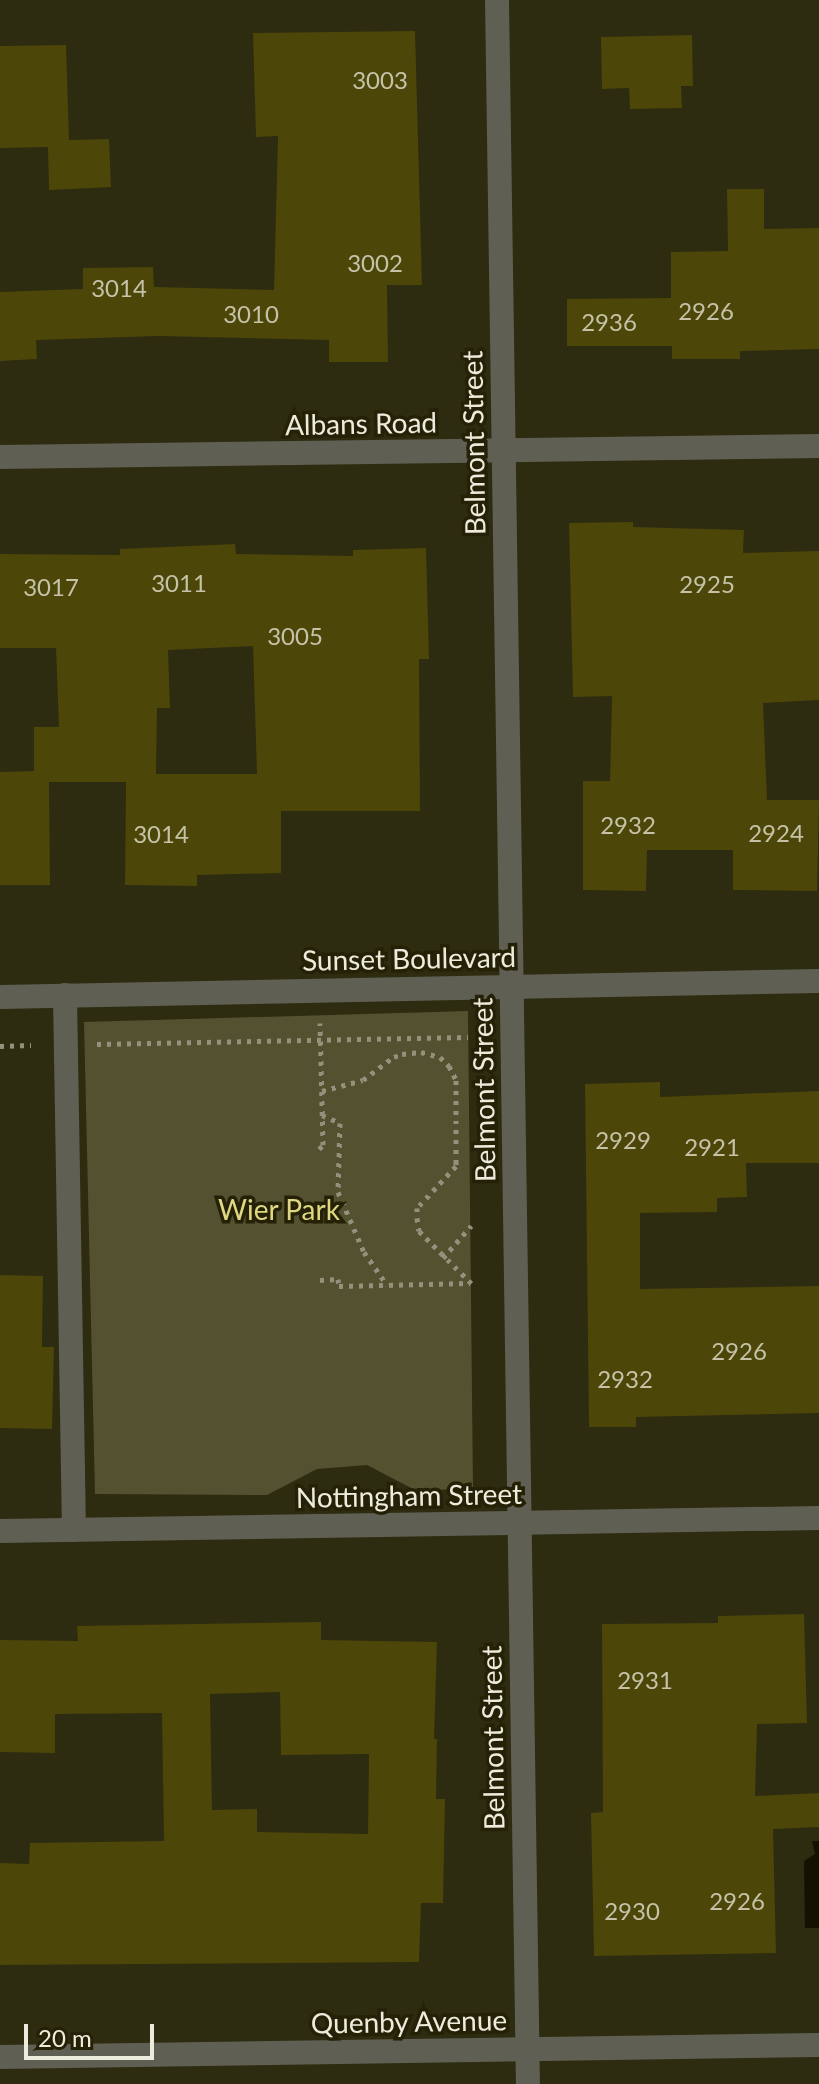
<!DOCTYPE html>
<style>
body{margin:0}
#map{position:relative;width:819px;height:2084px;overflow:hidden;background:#2d2b10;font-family:Lato,sans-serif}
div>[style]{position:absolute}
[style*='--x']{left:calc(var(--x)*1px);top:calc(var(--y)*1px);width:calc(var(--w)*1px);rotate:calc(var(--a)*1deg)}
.green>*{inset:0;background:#545130}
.water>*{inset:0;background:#141100}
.building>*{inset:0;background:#4c4609}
.path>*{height:5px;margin-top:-2.5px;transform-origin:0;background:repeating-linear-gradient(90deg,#92917b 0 4px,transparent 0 10px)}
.minor>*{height:24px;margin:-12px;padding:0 12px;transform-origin:12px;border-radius:12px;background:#605f53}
span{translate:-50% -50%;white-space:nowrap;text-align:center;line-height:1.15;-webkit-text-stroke:7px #242106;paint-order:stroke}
.number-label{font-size:24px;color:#c5c2a7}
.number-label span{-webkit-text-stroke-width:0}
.street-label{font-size:28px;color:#edecdc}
.park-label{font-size:28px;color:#dfd782}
.scale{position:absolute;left:24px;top:2024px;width:130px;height:36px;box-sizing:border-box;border:4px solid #edecdc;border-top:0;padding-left:10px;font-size:24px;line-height:28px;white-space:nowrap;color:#edecdc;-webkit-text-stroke:6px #242106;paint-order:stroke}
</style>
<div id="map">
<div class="green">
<div style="clip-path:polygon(468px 1011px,473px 1488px,417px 1491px,367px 1465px,317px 1469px,267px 1495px,95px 1494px,84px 1022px)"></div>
</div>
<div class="water">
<div style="clip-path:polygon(812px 1841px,819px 1841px,819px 1928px,805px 1928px,804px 1861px,815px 1854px)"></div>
</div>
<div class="building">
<div style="clip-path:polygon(415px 31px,422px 285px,387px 285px,388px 362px,329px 362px,329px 340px,158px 336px,36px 340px,37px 359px,0 361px,0 292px,83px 289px,83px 268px,153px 267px,154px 287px,274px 290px,278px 136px,256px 137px,253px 33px)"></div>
<div style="clip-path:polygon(692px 35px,693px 86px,681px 86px,682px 108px,630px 109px,629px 88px,602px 89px,601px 37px)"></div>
<div style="clip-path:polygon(66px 45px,69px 140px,109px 139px,111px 187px,49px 190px,48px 147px,0 148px,0 46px)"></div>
<div style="clip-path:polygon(727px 189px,764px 189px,764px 229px,819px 228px,819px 349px,740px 351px,740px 359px,672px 359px,672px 346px,567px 346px,567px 299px,671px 298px,671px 252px,728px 251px)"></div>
<div style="clip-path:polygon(633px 522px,633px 527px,744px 530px,743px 553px,819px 551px,819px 700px,763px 703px,767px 800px,819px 800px,817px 891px,733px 890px,733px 850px,647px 850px,646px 891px,583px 890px,583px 781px,610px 781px,612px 696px,573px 697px,569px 523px)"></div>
<div style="clip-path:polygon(evenodd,235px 544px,236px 554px,353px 556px,353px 550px,426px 548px,429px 659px,419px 659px,420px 811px,281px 811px,281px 873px,197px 875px,197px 886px,125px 885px,126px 782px,49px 782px,50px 885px,0 885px,0 772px,34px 771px,34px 727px,59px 727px,56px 648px,0 648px,0 554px,120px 555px,120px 549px,235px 544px,253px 646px,257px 774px,156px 774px,157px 708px,170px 708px,168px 650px,253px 646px)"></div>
<div style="clip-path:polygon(660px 1082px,660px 1097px,819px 1091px,819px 1163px,746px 1163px,747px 1197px,717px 1198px,717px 1212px,640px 1213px,640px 1289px,819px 1286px,819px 1413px,636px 1417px,636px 1427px,589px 1427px,585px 1084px)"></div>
<div style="clip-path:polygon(0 1275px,43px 1276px,42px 1347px,54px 1347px,52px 1429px,0 1428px)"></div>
<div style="clip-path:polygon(804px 1614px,807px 1723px,757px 1724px,755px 1796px,819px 1793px,819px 1827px,773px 1829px,776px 1953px,594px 1956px,591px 1813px,603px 1812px,602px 1624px,718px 1623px,718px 1616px)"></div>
<div style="clip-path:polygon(evenodd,321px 1622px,321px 1640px,437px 1642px,434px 1739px,437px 1739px,436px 1799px,445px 1799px,443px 1903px,421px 1903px,419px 1962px,0 1965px,0 1863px,29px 1864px,30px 1843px,164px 1841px,162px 1713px,55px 1714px,55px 1753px,0 1752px,0 1640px,78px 1641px,77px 1626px,321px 1622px,280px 1692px,281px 1755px,369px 1754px,368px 1834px,257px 1832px,257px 1809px,212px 1810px,210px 1694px,280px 1692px)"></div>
</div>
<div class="path">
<div style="--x:97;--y:1044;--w:371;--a:-1.1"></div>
<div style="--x:0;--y:1046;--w:31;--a:-2"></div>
<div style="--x:322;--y:1091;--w:42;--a:-15"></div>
<div style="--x:363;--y:1080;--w:39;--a:-37"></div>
<div style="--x:394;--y:1057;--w:9;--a:-21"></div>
<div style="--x:402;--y:1054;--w:19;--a:-6"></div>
<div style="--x:421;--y:1052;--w:20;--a:15"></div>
<div style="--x:440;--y:1057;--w:13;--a:45"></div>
<div style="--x:449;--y:1066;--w:16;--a:63"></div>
<div style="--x:456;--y:1080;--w:86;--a:90"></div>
<div style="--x:456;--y:1166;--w:57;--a:132.9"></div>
<div style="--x:417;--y:1208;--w:10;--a:90"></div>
<div style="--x:417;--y:1218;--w:13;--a:81"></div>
<div style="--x:419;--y:1231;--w:74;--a:45"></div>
<div style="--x:322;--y:1115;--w:20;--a:24"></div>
<div style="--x:340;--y:1123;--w:69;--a:91.7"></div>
<div style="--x:338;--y:1192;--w:65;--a:66.6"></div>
<div style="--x:364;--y:1252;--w:40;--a:55.1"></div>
<div style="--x:319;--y:1149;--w:6;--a:-45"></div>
<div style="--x:323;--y:1145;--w:122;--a:-91.4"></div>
<div style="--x:443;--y:1258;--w:43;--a:-48.8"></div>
<div style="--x:320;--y:1280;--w:18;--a:-3"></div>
<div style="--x:338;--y:1279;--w:7;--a:82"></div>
<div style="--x:339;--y:1286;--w:131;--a:-1.3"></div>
</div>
<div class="minor">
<div style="--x:497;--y:0;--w:2084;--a:89.15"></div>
<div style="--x:0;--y:457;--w:819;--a:-0.77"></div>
<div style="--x:65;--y:995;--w:535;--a:89.04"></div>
<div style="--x:0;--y:997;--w:819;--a:-1.12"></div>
<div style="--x:0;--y:1531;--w:819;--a:-0.91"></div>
<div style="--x:0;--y:2057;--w:819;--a:-0.84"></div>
</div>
<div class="number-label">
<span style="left:380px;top:80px">3003</span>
<span style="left:375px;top:263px">3002</span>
<span style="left:119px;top:288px">3014</span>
<span style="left:706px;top:311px">2926</span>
<span style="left:251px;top:314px">3010</span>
<span style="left:609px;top:322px">2936</span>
<span style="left:179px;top:583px">3011</span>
<span style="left:707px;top:584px">2925</span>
<span style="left:51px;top:587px">3017</span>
<span style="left:295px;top:636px">3005</span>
<span style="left:628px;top:825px">2932</span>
<span style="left:776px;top:833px">2924</span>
<span style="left:161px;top:834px">3014</span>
<span style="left:623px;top:1140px">2929</span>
<span style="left:712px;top:1147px">2921</span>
<span style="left:739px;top:1351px">2926</span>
<span style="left:625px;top:1379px">2932</span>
<span style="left:645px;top:1680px">2931</span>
<span style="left:737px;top:1901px">2926</span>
<span style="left:632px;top:1911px">2930</span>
</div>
<div class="street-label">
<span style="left:361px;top:423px;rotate:-1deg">Albans Road</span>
<span style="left:473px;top:443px;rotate:-91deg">Belmont Street</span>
<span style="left:409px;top:958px;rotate:-1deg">Sunset Boulevard</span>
<span style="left:483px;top:1090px;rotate:-91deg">Belmont Street</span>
<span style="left:409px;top:1495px;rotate:-1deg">Nottingham Street</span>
<span style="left:492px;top:1738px;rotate:-91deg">Belmont Street</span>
<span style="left:409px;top:2021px;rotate:-1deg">Quenby Avenue</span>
</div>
<div class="park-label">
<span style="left:279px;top:1209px">Wier Park</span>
</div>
<div class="scale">20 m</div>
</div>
